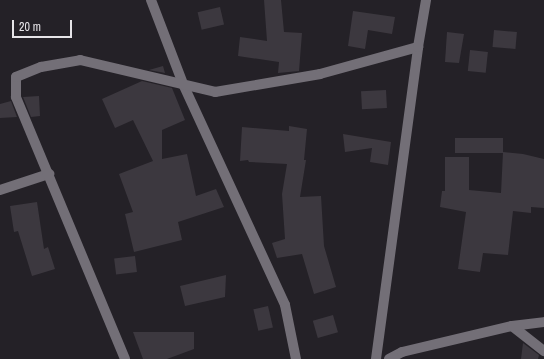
<!DOCTYPE html>
<style>
body{margin:0}
#map{position:relative;width:544px;height:359px;overflow:hidden;background:#242127;font-family:"Archivo Narrow",sans-serif}
div>[style]{position:absolute}
[style*='--x']{left:calc(var(--x)*1px);top:calc(var(--y)*1px);width:calc(var(--w)*1px);rotate:calc(var(--a)*1deg)}
.building>*{inset:0;background:#3c383f;transform-origin:0 0}
.street>*{height:10px;margin:-5px;padding:0 5px;transform-origin:5px;border-radius:5px;background:#736f77}
span{translate:-50% -50%;white-space:nowrap;text-align:center;line-height:1.15;-webkit-text-stroke:4px #242127;paint-order:stroke}
.scale{position:absolute;left:12px;top:20px;width:60px;height:18px;box-sizing:border-box;border:2px solid #e6e4e8;border-top:0;padding-left:5px;font-size:12px;line-height:14px;white-space:nowrap;color:#e6e4e8;-webkit-text-stroke:3px #242127;paint-order:stroke}
</style>
<div id="map">
<div class="building">
<div style="clip-path:polygon(264px 0,281px 0,284px 32px,302px 33px,299px 71px,278px 73px,279px 62px,238px 56px,240px 37px,267px 41px)"></div>
<div style="left:220px;top:7px;width:18px;height:23px;rotate:77deg"></div>
<div style="clip-path:polygon(353px 11px,395px 17px,392px 34px,368px 30px,365px 49px,348px 46px)"></div>
<div style="left:494px;top:30px;width:23px;height:17px;rotate:5deg"></div>
<div style="clip-path:polygon(447px 32px,464px 34px,459px 63px,445px 62px)"></div>
<div style="left:470px;top:50px;width:18px;height:21px;rotate:6deg"></div>
<div style="clip-path:polygon(163px 66px,165px 73px,149px 70px)"></div>
<div style="clip-path:polygon(142px 81px,172px 88px,185px 120px,162px 130px,162px 159px,187px 154px,196px 196px,216px 189px,224px 207px,178px 222px,182px 240px,134px 252px,125px 214px,133px 212px,119px 174px,153px 161px,133px 120px,115px 128px,102px 99px)"></div>
<div style="left:386px;top:90px;width:18px;height:25px;rotate:87deg"></div>
<div style="clip-path:polygon(39px 96px,40px 116px,31px 117px,23px 97px)"></div>
<div style="clip-path:polygon(11px 101px,17px 117px,0 118px,0 104px)"></div>
<div style="clip-path:polygon(289px 126px,307px 129px,304px 160px,306px 160px,300px 197px,321px 196px,324px 246px,336px 287px,314px 294px,302px 254px,277px 258px,272px 243px,285px 239px,282px 194px,287px 164px,249px 162px,248px 160px,240px 161px,242px 127px,289px 131px)"></div>
<div style="clip-path:polygon(343px 134px,391px 142px,388px 165px,370px 162px,372px 148px,345px 152px)"></div>
<div style="left:455px;top:138px;width:48px;height:15px"></div>
<div style="clip-path:polygon(503px 152px,523px 154px,544px 159px,544px 208px,531px 207px,531px 213px,513px 211px,508px 255px,483px 253px,480px 272px,458px 269px,466px 212px,440px 207px,442px 191px,445px 191px,445px 157px,469px 157px,469px 190px,501px 193px)"></div>
<div style="clip-path:polygon(37px 202px,44px 249px,48px 247px,55px 269px,32px 276px,18px 231px,14px 232px,10px 206px)"></div>
<div style="left:135px;top:256px;width:16px;height:21px;rotate:83deg"></div>
<div style="clip-path:polygon(226px 275px,225px 297px,185px 306px,180px 286px)"></div>
<div style="left:268px;top:306px;width:22px;height:15px;rotate:77deg"></div>
<div style="left:333px;top:315px;width:18px;height:21px;rotate:74deg"></div>
<div style="clip-path:polygon(133px 332px,194px 332px,194px 349px,167px 359px,143px 359px)"></div>
<div style="clip-path:polygon(523px 343px,539px 355px,538px 359px,521px 359px)"></div>
</div>
<div class="street">
<div style="--x:151;--y:0;--w:90;--a:69.1"></div>
<div style="--x:183;--y:84;--w:243;--a:65.2"></div>
<div style="--x:285;--y:305;--w:55;--a:78.5"></div>
<div style="--x:0;--y:190;--w:52;--a:-18.1"></div>
<div style="--x:512;--y:326;--w:41;--a:38"></div>
<div style="--x:125;--y:359;--w:284;--a:-112.6"></div>
<div style="--x:16;--y:97;--w:20;--a:-90"></div>
<div style="--x:16;--y:77;--w:27;--a:-22"></div>
<div style="--x:41;--y:67;--w:40;--a:-10"></div>
<div style="--x:80;--y:60;--w:139;--a:13.3"></div>
<div style="--x:215;--y:92;--w:107;--a:-9.7"></div>
<div style="--x:320;--y:74;--w:102;--a:-15.4"></div>
<div style="--x:376;--y:359;--w:315;--a:-82.3"></div>
<div style="--x:418;--y:47;--w:48;--a:-80.3"></div>
<div style="--x:389;--y:359;--w:15;--a:-28"></div>
<div style="--x:402;--y:352;--w:113;--a:-13.3"></div>
<div style="--x:512;--y:326;--w:32;--a:-7"></div>
</div>
<div class="scale">20 m</div>
</div>
